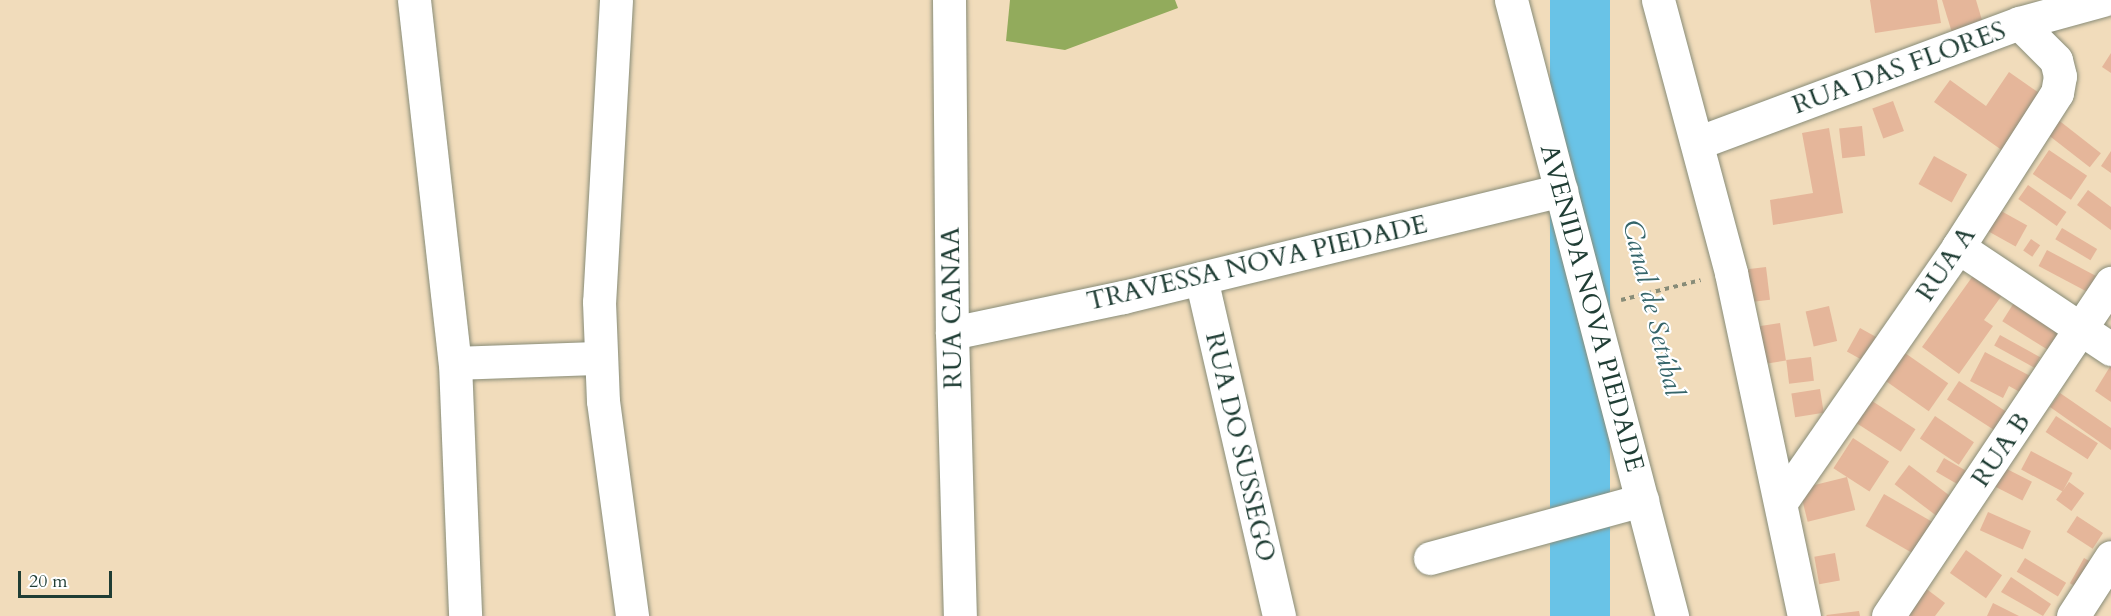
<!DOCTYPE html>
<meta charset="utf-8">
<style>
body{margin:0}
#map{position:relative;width:2111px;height:616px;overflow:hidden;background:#f1dcbb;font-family:Cardo,serif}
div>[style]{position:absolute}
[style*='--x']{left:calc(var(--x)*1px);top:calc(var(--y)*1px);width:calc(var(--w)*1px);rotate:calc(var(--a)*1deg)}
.forest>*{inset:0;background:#92ab5c}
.water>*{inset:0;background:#69c3e7;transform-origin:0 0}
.building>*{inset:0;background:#e5b69a;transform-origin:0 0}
.path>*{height:4px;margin-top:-2px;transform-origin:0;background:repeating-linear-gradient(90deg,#888c78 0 4.5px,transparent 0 9px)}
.roads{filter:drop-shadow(0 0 2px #888c78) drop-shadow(0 0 2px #888c78)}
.minor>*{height:33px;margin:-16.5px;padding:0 16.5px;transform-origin:16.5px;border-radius:16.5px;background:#fff}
span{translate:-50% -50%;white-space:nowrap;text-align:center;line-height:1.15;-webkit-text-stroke:4.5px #fff;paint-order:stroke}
.street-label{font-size:26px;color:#1f3d34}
.water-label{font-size:27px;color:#35656a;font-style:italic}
.scale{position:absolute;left:18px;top:571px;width:94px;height:27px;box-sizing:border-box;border:3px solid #1f3d34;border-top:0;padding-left:8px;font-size:18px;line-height:21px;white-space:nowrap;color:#1f3d34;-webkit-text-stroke:4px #fff;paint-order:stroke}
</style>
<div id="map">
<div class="forest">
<div style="clip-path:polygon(1010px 0,1175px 0,1178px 8px,1065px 50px,1006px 41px)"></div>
</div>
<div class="water">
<div style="left:1550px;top:0;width:60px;height:636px"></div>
</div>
<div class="building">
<div style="clip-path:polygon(1870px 0,1937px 0,1941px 23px,1875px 33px)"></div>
<div style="clip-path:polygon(1942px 0,1976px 0,1984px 27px,1953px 36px)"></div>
<div style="clip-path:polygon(2111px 53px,2111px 73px,2102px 67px)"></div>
<div style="clip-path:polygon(2009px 72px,2042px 95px,2003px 151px,1934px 102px,1950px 80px,1986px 106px)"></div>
<div style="left:1893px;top:101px;width:32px;height:22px;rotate:70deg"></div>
<div style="left:2052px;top:115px;width:62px;height:18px;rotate:38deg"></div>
<div style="left:1862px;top:126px;width:30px;height:23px;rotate:84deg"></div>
<div style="clip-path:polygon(1829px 128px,1843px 213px,1773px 225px,1770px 200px,1813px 193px,1802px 133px)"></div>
<div style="left:2049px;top:150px;width:46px;height:29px;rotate:34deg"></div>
<div style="clip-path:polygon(2111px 151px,2111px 173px,2101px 166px)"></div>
<div style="left:1934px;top:156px;width:38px;height:32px;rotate:29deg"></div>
<div style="left:2028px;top:185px;width:47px;height:17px;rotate:35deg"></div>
<div style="clip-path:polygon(2088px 190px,2111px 207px,2111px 230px,2077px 205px)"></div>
<div style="left:1994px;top:207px;width:38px;height:24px;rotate:29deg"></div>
<div style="left:2062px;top:228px;width:41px;height:13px;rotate:31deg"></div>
<div style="left:2031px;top:239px;width:11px;height:14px;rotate:34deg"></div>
<div style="left:2047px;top:250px;width:55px;height:18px;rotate:28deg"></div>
<div style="left:1766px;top:267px;width:33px;height:27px;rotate:83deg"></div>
<div style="clip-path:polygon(1975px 273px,2003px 294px,1984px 320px,1993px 326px,1959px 374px,1922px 347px)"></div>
<div style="left:2015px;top:301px;width:67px;height:24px;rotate:32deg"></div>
<div style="left:1829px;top:306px;width:36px;height:24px;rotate:77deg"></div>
<div style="left:1780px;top:323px;width:38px;height:31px;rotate:81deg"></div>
<div style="left:1860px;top:328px;width:23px;height:27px;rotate:29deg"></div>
<div style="left:2000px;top:335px;width:46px;height:12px;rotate:29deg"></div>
<div style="left:1895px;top:346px;width:65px;height:34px;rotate:35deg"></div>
<div style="clip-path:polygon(1985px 352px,2036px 379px,2027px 396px,2009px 386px,2003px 398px,1970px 381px)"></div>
<div style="left:1811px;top:357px;width:24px;height:25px;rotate:83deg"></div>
<div style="clip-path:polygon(2111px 365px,2111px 402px,2095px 391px)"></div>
<div style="left:1959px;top:381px;width:63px;height:22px;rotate:33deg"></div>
<div style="left:1820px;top:389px;width:24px;height:29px;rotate:81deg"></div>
<div style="clip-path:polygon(2060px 393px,2111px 428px,2111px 450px,2050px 407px)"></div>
<div style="left:1866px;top:397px;width:59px;height:27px;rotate:33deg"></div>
<div style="left:1935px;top:416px;width:47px;height:27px;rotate:34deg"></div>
<div style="left:2056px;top:416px;width:50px;height:19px;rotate:33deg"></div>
<div style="left:1853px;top:438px;width:43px;height:36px;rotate:33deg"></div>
<div style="left:2031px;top:451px;width:47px;height:21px;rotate:28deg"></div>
<div style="left:1944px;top:458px;width:32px;height:16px;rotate:30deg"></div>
<div style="left:1909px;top:465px;width:54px;height:24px;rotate:37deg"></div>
<div style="left:1999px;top:465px;width:37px;height:21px;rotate:27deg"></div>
<div style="left:1847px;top:477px;width:34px;height:49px;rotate:76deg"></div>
<div style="left:2069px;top:482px;width:19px;height:22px;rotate:36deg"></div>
<div style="left:1884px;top:494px;width:64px;height:37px;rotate:30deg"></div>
<div style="left:1988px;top:512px;width:47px;height:20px;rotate:24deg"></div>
<div style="left:2077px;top:516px;width:31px;height:19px;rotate:33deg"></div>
<div style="left:1966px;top:550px;width:44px;height:28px;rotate:35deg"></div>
<div style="left:1835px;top:553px;width:28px;height:21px;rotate:80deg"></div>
<div style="left:2025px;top:558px;width:48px;height:16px;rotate:31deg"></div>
<div style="left:2084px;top:558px;width:13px;height:29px;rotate:29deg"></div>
<div style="clip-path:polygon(2011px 577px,2051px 604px,2043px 616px,2001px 592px)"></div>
<div style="clip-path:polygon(1920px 584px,1945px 603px,1935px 616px,1911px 616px,1901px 609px)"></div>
<div style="clip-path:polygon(1993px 603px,2019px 616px,1987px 616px)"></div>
<div style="clip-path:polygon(1859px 611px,1860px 616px,1827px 616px,1826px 615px)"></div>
</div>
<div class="path">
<div style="--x:1621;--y:300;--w:82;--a:-14"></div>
</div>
<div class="roads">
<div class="minor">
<div style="--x:414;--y:0;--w:365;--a:83.6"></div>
<div style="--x:455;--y:363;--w:253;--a:87.7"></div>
<div style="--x:616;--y:0;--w:302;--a:93.2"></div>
<div style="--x:599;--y:302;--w:99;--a:87.7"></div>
<div style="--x:603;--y:401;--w:217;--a:82.3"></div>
<div style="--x:949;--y:0;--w:333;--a:89.5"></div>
<div style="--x:952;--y:333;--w:283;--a:88.4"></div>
<div style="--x:1511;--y:0;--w:637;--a:75.35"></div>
<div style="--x:1658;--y:0;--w:283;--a:75"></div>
<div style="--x:1731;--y:273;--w:351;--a:78"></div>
<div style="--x:1697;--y:143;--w:344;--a:-20.4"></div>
<div style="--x:2019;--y:23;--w:87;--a:-15.3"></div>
<div style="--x:1958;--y:247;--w:184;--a:33.7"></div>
<div style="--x:1201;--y:278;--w:347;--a:77"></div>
<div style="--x:952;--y:333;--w:175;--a:-11.9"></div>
<div style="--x:1123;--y:297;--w:451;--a:-13.7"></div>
<div style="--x:455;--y:363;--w:146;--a:-2"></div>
<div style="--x:1781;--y:502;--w:310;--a:-55.2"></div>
<div style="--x:1958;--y:247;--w:183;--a:-57.3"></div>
<div style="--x:2057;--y:93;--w:17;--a:-80"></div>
<div style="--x:2060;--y:76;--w:16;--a:-104"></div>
<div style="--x:2056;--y:60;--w:52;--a:-135"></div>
<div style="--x:1430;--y:558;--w:220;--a:-15.3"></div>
<div style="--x:1888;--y:616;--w:401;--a:-56.2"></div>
<div style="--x:2073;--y:616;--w:70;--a:-57.2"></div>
</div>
</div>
<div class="street-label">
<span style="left:1899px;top:68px;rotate:-20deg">RUA DAS FLORES</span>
<span style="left:1257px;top:263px;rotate:-13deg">TRAVESSA NOVA PIEDADE</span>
<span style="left:1946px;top:264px;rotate:-56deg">RUA A</span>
<span style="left:952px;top:308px;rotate:-91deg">RUA CANAA</span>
<span style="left:1592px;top:308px;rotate:75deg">AVENIDA NOVA PIEDADE</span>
<span style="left:1240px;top:447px;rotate:77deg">RUA DO SUSSEGO</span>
<span style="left:2001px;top:450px;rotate:-56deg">RUA B</span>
</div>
<div class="water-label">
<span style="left:1653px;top:308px;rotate:76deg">Canal de Setúbal</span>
</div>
<div class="scale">20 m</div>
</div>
